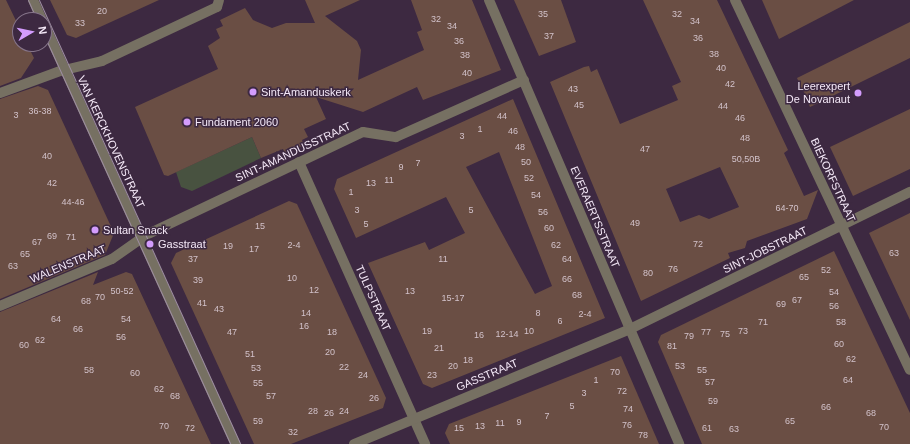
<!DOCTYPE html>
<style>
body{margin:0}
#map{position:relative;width:910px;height:444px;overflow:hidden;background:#3d2941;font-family:Helvetica,sans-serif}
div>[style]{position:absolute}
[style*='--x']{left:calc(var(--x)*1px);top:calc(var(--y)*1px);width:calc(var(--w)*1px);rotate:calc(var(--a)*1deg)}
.green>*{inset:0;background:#485240}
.building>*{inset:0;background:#6a4e44}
.street>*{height:10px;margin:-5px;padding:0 5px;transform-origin:5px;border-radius:5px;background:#767062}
.tram>*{height:1px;margin:-0.5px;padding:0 0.5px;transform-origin:0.5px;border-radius:0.5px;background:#9d8da1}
.dots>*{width:11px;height:11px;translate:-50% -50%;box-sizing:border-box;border:2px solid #3d2941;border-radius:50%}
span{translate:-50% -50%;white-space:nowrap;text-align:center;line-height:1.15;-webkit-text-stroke:3px #3d2941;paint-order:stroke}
.number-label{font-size:9px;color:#d2c2ca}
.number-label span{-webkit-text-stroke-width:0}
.poi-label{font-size:11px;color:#f4e8f7}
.right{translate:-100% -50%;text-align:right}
.left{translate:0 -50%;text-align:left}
.street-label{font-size:11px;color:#f4e8f7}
.north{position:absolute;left:12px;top:12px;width:40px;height:40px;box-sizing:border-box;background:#3d2941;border:1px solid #86758a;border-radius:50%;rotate:81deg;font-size:11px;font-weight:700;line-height:16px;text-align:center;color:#f4e8f7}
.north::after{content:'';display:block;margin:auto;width:14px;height:18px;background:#d39cfd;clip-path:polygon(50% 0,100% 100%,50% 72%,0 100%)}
</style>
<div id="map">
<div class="green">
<div style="clip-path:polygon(252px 137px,261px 158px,192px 191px,181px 187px,176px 172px)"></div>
</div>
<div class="building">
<div style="clip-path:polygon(0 0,6px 0,20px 29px,20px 44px,27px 44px,34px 58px,21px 78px,0 86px)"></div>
<div style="clip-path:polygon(50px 0,159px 0,76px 38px,67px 35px)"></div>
<div style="clip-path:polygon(305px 0,360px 0,325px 16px,357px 41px,361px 50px,358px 80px,424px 50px,417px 32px,422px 30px,411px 0,472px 0,501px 70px,423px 100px,417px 87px,363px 112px,316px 97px,326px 119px,304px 129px,308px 137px,302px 140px,304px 145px,285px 154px,283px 149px,261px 158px,252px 137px,168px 176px,164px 175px,135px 107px,218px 69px,208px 46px,220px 38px,216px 29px,223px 26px,220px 20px,245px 8px,253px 20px,272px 28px,286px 23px,315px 23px)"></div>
<div style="clip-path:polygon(514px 0,561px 0,576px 42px,539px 56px)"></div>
<div style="clip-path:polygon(evenodd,643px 0,717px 0,788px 150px,784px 153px,804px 196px,818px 190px,807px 219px,747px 241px,745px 248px,728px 253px,730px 258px,641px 301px,550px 82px,584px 67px,589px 66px,591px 72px,597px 69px,620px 124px,678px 100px,672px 86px,681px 82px,643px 0,720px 167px,739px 207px,709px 219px,699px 215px,680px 222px,666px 189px,720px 167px)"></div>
<div style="clip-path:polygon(762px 0,854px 0,779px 39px)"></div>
<div style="clip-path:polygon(910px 22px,910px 58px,810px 107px,797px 78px)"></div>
<div style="clip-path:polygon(38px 86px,48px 90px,114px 233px,105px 255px,0 299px,0 99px)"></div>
<div style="clip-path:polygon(evenodd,513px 99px,605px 318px,432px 388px,423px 384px,368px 263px,425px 242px,429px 250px,465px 233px,446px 197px,356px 238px,334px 189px,337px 179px,513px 99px,499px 152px,552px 286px,535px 294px,466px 167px,499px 152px)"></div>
<div style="clip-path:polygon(910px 109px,910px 169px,853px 196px,830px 147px)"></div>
<div style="clip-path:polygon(289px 201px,297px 204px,386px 398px,383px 408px,291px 444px,254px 444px,171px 263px,176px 253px)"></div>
<div style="clip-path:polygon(910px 213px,910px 320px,869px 233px)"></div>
<div style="clip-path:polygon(834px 251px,910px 413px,910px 444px,702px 444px,658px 342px,661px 335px)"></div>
<div style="clip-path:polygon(98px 272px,93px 285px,126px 272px,132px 274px,211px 444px,0 444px,0 312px)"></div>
<div style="clip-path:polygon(621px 356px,659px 444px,450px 444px,445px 433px,449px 424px)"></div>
</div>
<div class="street">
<div style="--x:33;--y:0;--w:22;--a:66"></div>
<div style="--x:489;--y:0;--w:483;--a:66.8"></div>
<div style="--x:735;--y:0;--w:409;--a:64.7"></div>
<div style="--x:44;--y:24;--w:461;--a:65.5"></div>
<div style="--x:0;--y:93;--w:64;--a:-20.1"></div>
<div style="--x:60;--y:71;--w:43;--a:-13.4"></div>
<div style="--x:102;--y:61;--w:127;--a:-25.2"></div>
<div style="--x:217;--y:7;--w:7;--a:-74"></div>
<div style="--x:299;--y:162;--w:309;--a:65.9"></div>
<div style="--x:0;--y:306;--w:121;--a:-22.8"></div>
<div style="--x:112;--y:259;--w:42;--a:-35.2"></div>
<div style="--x:146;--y:235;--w:240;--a:-25.4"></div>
<div style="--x:363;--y:132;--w:33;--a:9"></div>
<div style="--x:396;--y:137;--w:140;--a:-24"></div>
<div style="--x:354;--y:444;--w:299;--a:-22.6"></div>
<div style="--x:630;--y:329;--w:312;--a:-26.1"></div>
</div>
<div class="tram">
<div style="--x:28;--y:0;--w:22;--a:66"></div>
<div style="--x:39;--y:0;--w:487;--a:65.6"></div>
<div style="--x:44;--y:35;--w:449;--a:65.5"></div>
</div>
<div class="dots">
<div style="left:253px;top:92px;background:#d39cfd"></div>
<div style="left:858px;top:93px;background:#d39cfd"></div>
<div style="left:187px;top:122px;background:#d39cfd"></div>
<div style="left:95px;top:230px;background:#d39cfd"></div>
<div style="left:150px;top:244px;background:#d39cfd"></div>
</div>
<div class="number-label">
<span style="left:102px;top:11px">20</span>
<span style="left:543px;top:14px">35</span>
<span style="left:677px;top:14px">32</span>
<span style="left:436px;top:19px">32</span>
<span style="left:695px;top:21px">34</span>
<span style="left:80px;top:23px">33</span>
<span style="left:452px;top:26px">34</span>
<span style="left:549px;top:36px">37</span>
<span style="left:698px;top:38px">36</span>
<span style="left:459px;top:41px">36</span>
<span style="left:714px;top:54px">38</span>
<span style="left:465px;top:55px">38</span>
<span style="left:721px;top:68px">40</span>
<span style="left:467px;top:73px">40</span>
<span style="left:730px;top:84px">42</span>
<span style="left:573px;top:89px">43</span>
<span style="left:579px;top:105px">45</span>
<span style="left:723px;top:106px">44</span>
<span style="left:40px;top:111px">36-38</span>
<span style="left:16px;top:115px">3</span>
<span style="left:502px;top:116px">44</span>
<span style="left:740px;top:118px">46</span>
<span style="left:480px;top:129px">1</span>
<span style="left:513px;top:131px">46</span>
<span style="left:462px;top:136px">3</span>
<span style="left:745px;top:138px">48</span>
<span style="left:520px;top:147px">48</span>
<span style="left:645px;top:149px">47</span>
<span style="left:47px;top:156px">40</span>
<span style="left:746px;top:159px">50,50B</span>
<span style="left:526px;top:162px">50</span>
<span style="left:418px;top:163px">7</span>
<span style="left:401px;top:167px">9</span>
<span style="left:529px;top:178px">52</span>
<span style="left:389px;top:180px">11</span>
<span style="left:52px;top:183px">42</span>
<span style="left:371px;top:183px">13</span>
<span style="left:351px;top:192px">1</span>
<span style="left:536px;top:195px">54</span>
<span style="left:73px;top:202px">44-46</span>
<span style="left:787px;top:208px">64-70</span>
<span style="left:357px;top:210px">3</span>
<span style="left:471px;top:210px">5</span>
<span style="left:543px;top:212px">56</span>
<span style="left:635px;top:223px">49</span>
<span style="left:366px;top:224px">5</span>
<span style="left:260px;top:226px">15</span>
<span style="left:549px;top:228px">60</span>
<span style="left:52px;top:236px">69</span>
<span style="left:71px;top:237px">71</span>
<span style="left:37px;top:242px">67</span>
<span style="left:698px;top:244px">72</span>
<span style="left:294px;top:245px">2-4</span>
<span style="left:556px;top:245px">62</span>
<span style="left:228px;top:246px">19</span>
<span style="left:254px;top:249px">17</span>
<span style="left:894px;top:253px">63</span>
<span style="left:25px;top:254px">65</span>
<span style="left:193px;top:259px">37</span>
<span style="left:443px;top:259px">11</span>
<span style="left:567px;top:259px">64</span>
<span style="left:13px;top:266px">63</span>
<span style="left:673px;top:269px">76</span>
<span style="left:826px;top:270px">52</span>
<span style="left:648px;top:273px">80</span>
<span style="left:804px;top:277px">65</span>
<span style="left:292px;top:278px">10</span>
<span style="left:567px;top:279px">66</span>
<span style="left:198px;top:280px">39</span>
<span style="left:314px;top:290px">12</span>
<span style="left:122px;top:291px">50-52</span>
<span style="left:410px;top:291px">13</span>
<span style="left:834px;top:292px">54</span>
<span style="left:577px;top:295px">68</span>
<span style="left:100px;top:297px">70</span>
<span style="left:453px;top:298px">15-17</span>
<span style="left:797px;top:300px">67</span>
<span style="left:86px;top:301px">68</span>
<span style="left:202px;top:303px">41</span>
<span style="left:781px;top:304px">69</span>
<span style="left:834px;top:306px">56</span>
<span style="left:219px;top:309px">43</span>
<span style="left:306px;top:313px">14</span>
<span style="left:538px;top:313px">8</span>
<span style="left:585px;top:314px">2-4</span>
<span style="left:56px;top:319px">64</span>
<span style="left:126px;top:319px">54</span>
<span style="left:560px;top:321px">6</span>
<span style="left:763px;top:322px">71</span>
<span style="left:841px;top:322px">58</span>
<span style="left:304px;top:326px">16</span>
<span style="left:78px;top:329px">66</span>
<span style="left:427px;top:331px">19</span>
<span style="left:529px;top:331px">10</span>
<span style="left:743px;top:331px">73</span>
<span style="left:232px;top:332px">47</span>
<span style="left:332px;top:332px">18</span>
<span style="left:706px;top:332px">77</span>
<span style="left:507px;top:334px">12-14</span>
<span style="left:725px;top:334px">75</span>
<span style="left:479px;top:335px">16</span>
<span style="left:689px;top:336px">79</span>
<span style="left:121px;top:337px">56</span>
<span style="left:40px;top:340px">62</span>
<span style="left:839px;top:344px">60</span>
<span style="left:24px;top:345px">60</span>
<span style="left:672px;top:346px">81</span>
<span style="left:439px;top:348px">21</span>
<span style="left:330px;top:352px">20</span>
<span style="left:250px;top:354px">51</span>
<span style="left:851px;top:359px">62</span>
<span style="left:468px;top:360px">18</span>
<span style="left:453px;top:366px">20</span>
<span style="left:680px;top:366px">53</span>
<span style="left:344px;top:367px">22</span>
<span style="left:256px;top:368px">53</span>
<span style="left:89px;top:370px">58</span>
<span style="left:702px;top:370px">55</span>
<span style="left:615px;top:372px">70</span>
<span style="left:135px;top:373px">60</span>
<span style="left:363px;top:375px">24</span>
<span style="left:432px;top:375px">23</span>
<span style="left:596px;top:380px">1</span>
<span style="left:848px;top:380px">64</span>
<span style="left:710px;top:382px">57</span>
<span style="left:258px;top:383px">55</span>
<span style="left:159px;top:389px">62</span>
<span style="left:622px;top:391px">72</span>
<span style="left:584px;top:393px">3</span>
<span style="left:175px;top:396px">68</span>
<span style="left:271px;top:396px">57</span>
<span style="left:374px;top:398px">26</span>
<span style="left:713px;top:401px">59</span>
<span style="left:572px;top:406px">5</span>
<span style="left:826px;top:407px">66</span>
<span style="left:628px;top:409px">74</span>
<span style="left:313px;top:411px">28</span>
<span style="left:344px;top:411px">24</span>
<span style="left:329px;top:413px">26</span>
<span style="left:871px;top:413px">68</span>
<span style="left:547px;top:416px">7</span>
<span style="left:258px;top:421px">59</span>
<span style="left:790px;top:421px">65</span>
<span style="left:519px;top:422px">9</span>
<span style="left:500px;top:423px">11</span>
<span style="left:627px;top:425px">76</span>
<span style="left:164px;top:426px">70</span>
<span style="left:480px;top:426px">13</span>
<span style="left:884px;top:427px">70</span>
<span style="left:190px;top:428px">72</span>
<span style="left:459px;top:428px">15</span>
<span style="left:707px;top:428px">61</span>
<span style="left:734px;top:429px">63</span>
<span style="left:293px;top:432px">32</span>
<span style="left:643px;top:435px">78</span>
</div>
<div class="poi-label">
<span class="right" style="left:850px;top:93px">Leerexpert<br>De Novanaut</span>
<span class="left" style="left:261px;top:92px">Sint-Amanduskerk</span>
<span class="left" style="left:195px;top:122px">Fundament 2060</span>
<span class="left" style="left:103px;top:230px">Sultan Snack</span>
<span class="left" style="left:158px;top:244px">Gasstraat</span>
</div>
<div class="street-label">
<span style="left:111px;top:142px;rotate:65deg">VAN KERCKHOVENSTRAAT</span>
<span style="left:293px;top:152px;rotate:-25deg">SINT-AMANDUSSTRAAT</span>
<span style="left:833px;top:180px;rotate:65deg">BIEKORFSTRAAT</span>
<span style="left:595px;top:217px;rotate:67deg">EVERAERTSSTRAAT</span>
<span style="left:765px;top:250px;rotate:-26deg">SINT-JOBSTRAAT</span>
<span style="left:68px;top:264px;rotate:-23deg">WALENSTRAAT</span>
<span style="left:373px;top:298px;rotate:66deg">TULPSTRAAT</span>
<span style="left:487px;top:375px;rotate:-23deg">GASSTRAAT</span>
</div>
<div class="north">N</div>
</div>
